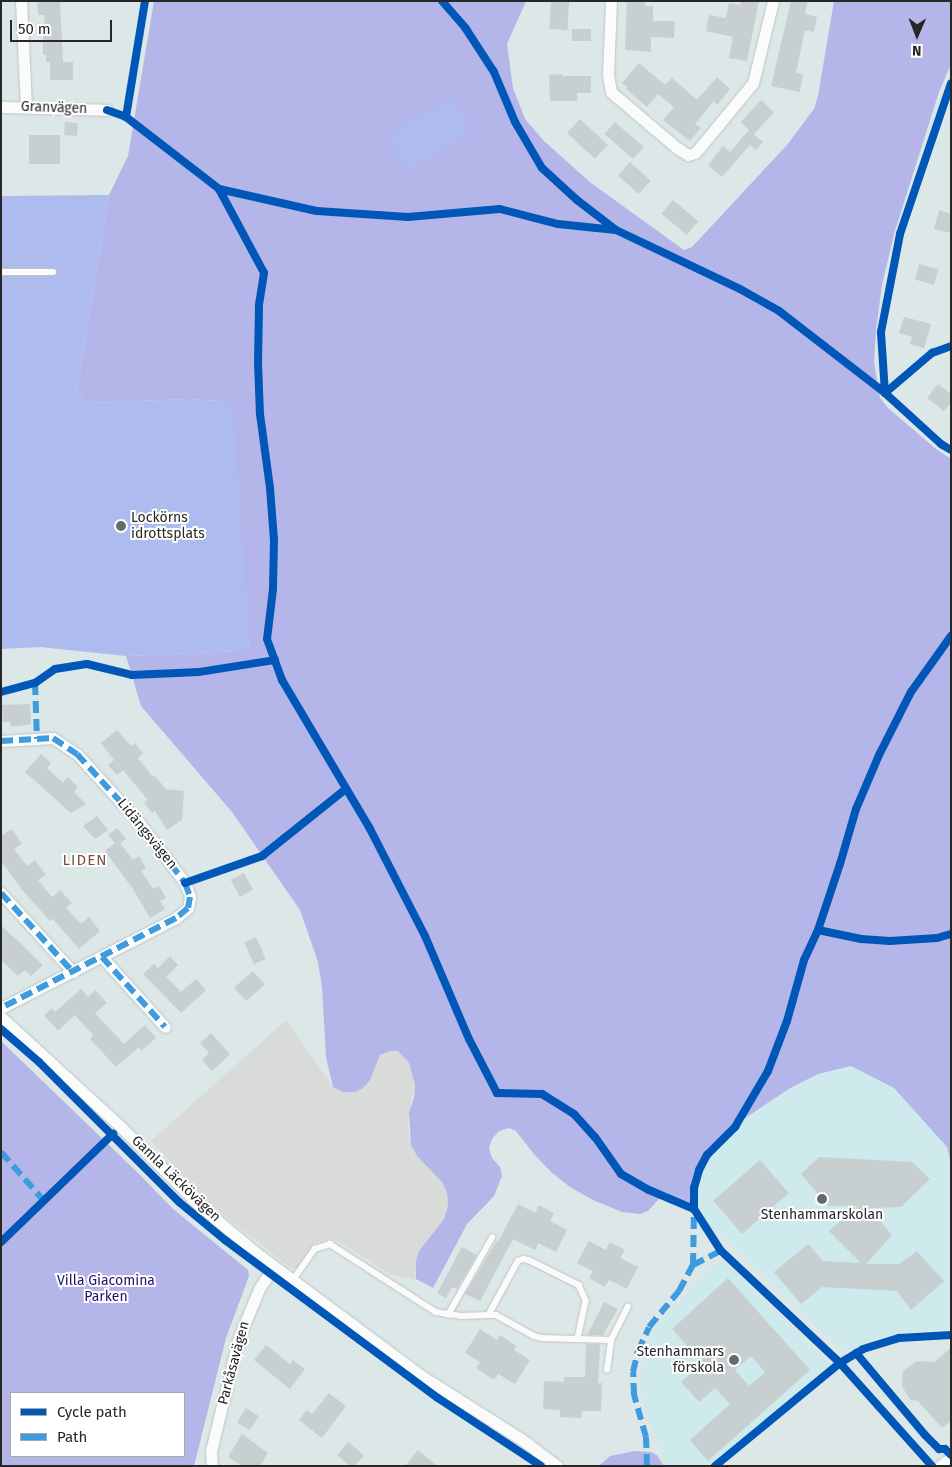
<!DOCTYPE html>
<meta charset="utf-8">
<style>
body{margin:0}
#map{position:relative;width:952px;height:1467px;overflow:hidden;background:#dce7e7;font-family:"Fira Sans",sans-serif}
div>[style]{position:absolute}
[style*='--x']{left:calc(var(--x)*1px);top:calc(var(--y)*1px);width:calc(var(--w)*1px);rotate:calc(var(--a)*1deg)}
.industrial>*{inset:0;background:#d9dbd8}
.education>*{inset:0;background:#ceeaec}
.green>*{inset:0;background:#b4b5e9}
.pitch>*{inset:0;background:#adbbee;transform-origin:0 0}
.building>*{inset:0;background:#c7cfd0;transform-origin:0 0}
.roads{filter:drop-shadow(0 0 1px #c3c4c3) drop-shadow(0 0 1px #c3c4c3)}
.lane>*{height:5.5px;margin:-2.75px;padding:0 2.75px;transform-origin:2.75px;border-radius:2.75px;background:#fafbfb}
.street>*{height:11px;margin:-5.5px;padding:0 5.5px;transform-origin:5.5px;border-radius:5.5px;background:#fafbfb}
.quiet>*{height:6px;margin-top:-3px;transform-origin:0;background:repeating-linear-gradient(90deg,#3d9ce0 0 12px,transparent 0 18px)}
.cycleway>*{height:8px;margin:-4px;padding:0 4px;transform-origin:4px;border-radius:4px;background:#0057b8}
.dots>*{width:14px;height:14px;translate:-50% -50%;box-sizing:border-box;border:2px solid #fff;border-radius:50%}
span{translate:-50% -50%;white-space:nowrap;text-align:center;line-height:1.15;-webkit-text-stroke:4px #fff;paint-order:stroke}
.street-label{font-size:14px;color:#272727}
.poi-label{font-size:14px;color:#272727}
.left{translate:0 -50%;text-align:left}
.right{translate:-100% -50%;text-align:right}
.park-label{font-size:14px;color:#24116b}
.neighbourhood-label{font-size:15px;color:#7c5143;letter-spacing:1px}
.frame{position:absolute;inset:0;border:2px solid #272727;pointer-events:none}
.legend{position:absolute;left:10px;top:1392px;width:175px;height:65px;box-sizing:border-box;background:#fff;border:1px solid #a9a9a9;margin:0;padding:6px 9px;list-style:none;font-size:15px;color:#272727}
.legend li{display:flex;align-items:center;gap:10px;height:25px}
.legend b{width:25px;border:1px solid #a9a9a9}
.north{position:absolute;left:892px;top:10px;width:50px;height:50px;-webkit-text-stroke:4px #fff;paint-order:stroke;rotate:181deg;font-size:14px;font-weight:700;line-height:20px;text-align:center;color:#272727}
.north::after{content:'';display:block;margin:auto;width:18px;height:22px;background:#272727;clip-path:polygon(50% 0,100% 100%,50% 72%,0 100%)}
.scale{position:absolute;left:10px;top:20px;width:102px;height:22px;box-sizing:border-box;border:2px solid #272727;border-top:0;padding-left:6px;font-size:15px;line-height:18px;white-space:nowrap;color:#272727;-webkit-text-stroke:4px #fff;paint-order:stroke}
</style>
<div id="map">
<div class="industrial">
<div style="clip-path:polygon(286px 1020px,333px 1087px,343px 1092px,363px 1088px,370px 1080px,380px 1055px,390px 1051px,398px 1051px,409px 1063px,415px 1085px,409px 1112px,408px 1127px,411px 1145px,417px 1156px,442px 1182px,447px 1193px,448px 1206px,444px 1219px,419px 1251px,415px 1272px,416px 1280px,390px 1274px,338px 1241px,330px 1240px,316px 1243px,298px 1268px,294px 1269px,287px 1265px,204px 1199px,151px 1141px)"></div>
</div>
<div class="education">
<div style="clip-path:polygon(851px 1066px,894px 1088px,947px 1147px,951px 1165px,951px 1330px,907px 1332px,879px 1338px,845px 1352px,692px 1209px,698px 1172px,704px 1161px,745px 1118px,792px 1087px,818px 1074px)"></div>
<div style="clip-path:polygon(720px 1261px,727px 1263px,829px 1364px,710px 1466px,668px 1466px,644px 1408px,640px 1380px,644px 1356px,652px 1333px,663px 1318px)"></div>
</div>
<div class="green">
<div style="clip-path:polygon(154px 1px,526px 1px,507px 44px,513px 88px,525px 119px,544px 141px,591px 183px,684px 250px,692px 247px,787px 145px,814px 109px,818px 96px,834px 1px,951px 1px,951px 64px,939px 92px,894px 234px,882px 285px,876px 330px,874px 362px,880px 398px,888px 408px,936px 449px,951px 459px,951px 1164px,947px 1147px,894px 1088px,851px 1066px,818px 1074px,792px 1087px,745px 1118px,704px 1161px,698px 1172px,692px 1209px,665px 1192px,648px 1211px,640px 1214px,622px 1212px,593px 1200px,570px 1187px,551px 1172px,534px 1154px,516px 1131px,509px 1128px,499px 1131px,492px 1139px,489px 1148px,492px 1158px,500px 1167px,502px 1176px,494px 1196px,467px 1224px,433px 1288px,416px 1279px,416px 1261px,419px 1251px,444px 1219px,448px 1206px,447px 1193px,442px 1182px,417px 1156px,411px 1145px,409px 1112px,414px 1098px,415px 1085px,409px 1063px,398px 1051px,390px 1051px,380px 1055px,370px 1080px,363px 1088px,355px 1092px,343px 1092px,333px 1087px,326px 1057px,322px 987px,318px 962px,300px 910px,232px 812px,141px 706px,126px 656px,238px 651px,250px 646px,221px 401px,187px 399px,88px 403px,77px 391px,109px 195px,128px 156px)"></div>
<div style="clip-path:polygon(evenodd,1px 1041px,140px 1175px,173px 1209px,248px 1270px,249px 1276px,226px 1338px,194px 1466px,1px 1466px,1px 1041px,11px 1393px,184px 1393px,184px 1456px,11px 1456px,11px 1393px)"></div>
<div style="clip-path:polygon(635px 1451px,651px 1452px,657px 1455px,664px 1466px,599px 1466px,610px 1456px)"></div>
</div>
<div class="pitch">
<div style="left:451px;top:97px;width:40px;height:75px;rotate:58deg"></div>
<div style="clip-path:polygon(109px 195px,77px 391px,88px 403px,187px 399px,221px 401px,233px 406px,250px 646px,238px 651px,126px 656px,40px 647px,1px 649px,1px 196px)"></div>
</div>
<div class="building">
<div style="clip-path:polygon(37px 1px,60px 1px,63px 62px,73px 62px,73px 80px,50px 80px,50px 62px,46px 62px,46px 55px,43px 55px,43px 36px,46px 36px,44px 15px,38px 15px)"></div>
<div style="left:551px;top:1px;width:18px;height:28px;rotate:3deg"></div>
<div style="clip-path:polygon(627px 1px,645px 1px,645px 6px,653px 6px,653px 21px,675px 21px,674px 38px,651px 37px,651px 52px,625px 50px)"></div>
<div style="clip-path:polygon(741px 1px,759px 1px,747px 61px,729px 58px,733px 37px,706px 31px,709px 15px,726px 18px,729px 3px,740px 5px)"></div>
<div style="clip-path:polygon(791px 1px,808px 1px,805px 14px,817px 17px,814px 32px,805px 30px,796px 73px,803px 74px,800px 92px,771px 86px)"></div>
<div style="left:572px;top:29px;width:19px;height:12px"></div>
<div style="clip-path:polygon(639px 63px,665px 85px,672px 78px,697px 100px,717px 77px,730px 89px,717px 105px,714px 101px,695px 124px,701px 128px,690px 141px,663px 120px,674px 107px,658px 94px,647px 107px,626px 89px,627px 87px,622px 83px)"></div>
<div style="clip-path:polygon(562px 74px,562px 76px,591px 76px,591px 93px,577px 93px,577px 101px,550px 101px,549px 75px)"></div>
<div style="left:761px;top:100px;width:18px;height:30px;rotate:43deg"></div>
<div style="left:580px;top:119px;width:38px;height:19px;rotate:43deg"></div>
<div style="left:65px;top:122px;width:13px;height:13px;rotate:4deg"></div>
<div style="left:615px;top:122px;width:38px;height:16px;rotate:41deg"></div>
<div style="clip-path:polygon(749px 130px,763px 142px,756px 150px,750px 145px,722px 177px,708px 165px,723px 146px,730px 152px)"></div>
<div style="left:29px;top:135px;width:31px;height:29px"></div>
<div style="left:630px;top:162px;width:28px;height:18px;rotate:42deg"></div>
<div style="left:673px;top:200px;width:33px;height:18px;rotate:40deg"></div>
<div style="clip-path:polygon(939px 210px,951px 214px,951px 233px,934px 229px)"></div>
<div style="left:919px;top:264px;width:20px;height:16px;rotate:15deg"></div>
<div style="clip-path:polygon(904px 317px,931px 324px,924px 348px,910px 344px,912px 337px,899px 333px)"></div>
<div style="clip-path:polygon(938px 384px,951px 394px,951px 402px,944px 411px,927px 398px)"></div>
<div style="clip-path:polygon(30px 704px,31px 724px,11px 727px,10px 722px,3px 722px,2px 705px)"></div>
<div style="clip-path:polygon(117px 730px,131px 746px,135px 743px,143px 753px,138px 758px,152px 776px,154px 775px,166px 789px,184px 791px,182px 820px,167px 830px,155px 811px,152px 813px,144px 803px,148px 800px,123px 770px,117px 775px,108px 765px,114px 760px,101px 743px)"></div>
<div style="clip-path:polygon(41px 754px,51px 763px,47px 768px,63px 783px,68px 777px,78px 787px,74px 792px,86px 804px,71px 813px,25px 772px)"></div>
<div style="clip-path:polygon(97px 816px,108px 830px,95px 839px,83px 826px)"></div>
<div style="clip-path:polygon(117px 828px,126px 839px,120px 843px,133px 860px,139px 856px,146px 868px,141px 871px,153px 889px,159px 886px,166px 898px,160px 901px,165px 909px,150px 918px,133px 889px,105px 851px,115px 843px,108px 835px)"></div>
<div style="clip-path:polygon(12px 829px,22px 844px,14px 849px,27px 866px,35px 860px,46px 875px,38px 880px,52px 897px,60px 890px,72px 903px,66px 908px,81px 924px,89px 917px,100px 931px,79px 949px,53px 919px,50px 921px,23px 891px,1px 861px,1px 836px)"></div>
<div style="left:244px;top:873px;width:19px;height:15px;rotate:62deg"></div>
<div style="clip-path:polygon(1px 925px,43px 965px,31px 976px,25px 970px,18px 976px,1px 960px)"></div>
<div style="left:256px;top:937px;width:24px;height:13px;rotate:66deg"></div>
<div style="clip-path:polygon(170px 956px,178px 965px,166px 977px,181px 992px,196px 979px,206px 990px,181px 1013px,143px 974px,154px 964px,158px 968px)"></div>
<div style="left:253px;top:971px;width:18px;height:25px;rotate:49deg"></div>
<div style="clip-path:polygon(81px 989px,88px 997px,95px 990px,107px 1003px,95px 1013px,124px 1044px,145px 1025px,156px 1038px,142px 1050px,139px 1047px,116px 1067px,90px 1039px,93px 1035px,75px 1015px,58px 1031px,44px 1015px,52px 1008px,55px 1012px)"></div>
<div style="clip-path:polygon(211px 1033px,230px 1054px,212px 1071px,202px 1060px,209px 1053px,200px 1043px)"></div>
<div style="clip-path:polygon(819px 1157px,912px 1162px,930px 1179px,901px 1207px,869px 1208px,892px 1235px,866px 1264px,899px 1264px,917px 1251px,944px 1281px,911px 1310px,897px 1291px,822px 1287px,801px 1304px,774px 1272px,808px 1244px,823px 1261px,861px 1263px,829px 1231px,858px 1206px,828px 1206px,801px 1174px)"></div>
<div style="left:760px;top:1160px;width:44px;height:62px;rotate:49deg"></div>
<div style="clip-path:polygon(518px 1204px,535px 1213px,539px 1205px,554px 1213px,550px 1221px,567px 1230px,556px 1252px,538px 1243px,535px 1250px,513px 1239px,480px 1301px,465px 1294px,497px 1241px,498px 1242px)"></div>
<div style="clip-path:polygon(589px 1241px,606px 1250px,610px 1242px,625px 1250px,620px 1258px,638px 1267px,627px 1289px,609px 1280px,605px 1287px,589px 1278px,593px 1271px,577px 1263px)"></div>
<div style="clip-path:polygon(462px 1247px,477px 1255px,457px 1289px,452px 1287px,446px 1298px,437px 1293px)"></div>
<div style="clip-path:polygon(evenodd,728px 1278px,810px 1370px,708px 1461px,690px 1440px,730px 1404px,715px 1388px,699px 1402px,681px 1382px,702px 1363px,672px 1329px,728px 1278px,751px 1356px,765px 1372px,749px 1386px,735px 1370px,751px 1356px)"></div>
<div style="clip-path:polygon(604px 1302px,618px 1309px,603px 1335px,587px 1335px)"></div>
<div style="clip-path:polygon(480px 1329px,497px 1340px,500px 1335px,516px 1346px,514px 1350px,530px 1360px,515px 1384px,498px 1374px,494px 1380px,476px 1368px,480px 1362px,465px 1353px)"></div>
<div style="clip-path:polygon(586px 1344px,600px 1344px,598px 1383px,602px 1383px,601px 1411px,582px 1411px,581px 1418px,560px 1417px,560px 1410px,543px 1409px,544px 1381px,564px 1382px,564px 1377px,585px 1377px)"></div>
<div style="clip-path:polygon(266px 1345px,290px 1364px,293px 1360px,305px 1369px,290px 1389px,254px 1360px)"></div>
<div style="clip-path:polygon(951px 1348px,951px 1421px,942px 1428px,918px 1401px,910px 1400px,902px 1386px,903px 1371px,917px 1361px,934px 1362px)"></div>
<div style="clip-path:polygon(329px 1393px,346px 1406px,322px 1438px,299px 1420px,307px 1410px,312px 1414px)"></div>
<div style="left:246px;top:1408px;width:15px;height:17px;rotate:32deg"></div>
<div style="clip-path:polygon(242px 1434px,268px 1453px,260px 1466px,242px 1466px,228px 1457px)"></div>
<div style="clip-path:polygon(348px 1442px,364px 1455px,355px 1466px,350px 1466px,337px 1455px)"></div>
<div style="clip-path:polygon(418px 1450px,437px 1466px,405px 1466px)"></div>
</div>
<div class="roads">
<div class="lane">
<div style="--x:1;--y:272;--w:52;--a:0"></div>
<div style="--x:293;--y:1280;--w:38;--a:-55"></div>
<div style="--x:315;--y:1249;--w:16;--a:-18"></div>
<div style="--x:330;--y:1244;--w:126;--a:32.7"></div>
<div style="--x:436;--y:1312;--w:26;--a:9"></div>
<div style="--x:462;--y:1316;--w:34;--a:-2"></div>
<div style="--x:496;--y:1315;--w:43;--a:28.9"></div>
<div style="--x:534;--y:1336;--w:8;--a:14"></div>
<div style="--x:542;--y:1338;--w:69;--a:1.7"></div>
<div style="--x:489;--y:1314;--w:60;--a:-61.3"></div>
<div style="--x:518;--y:1261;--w:5;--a:-22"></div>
<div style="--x:523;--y:1259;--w:6;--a:9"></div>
<div style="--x:529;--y:1260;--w:56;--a:26.6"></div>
<div style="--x:579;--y:1285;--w:17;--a:66"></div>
<div style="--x:586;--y:1301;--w:38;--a:102"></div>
<div style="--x:448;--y:1315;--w:89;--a:-60.3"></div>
<div style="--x:607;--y:1370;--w:30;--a:-82"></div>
<div style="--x:611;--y:1340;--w:37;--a:-63"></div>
</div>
<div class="street">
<div style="--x:21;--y:1;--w:106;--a:87.3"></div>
<div style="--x:611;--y:1;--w:74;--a:92.3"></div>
<div style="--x:608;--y:75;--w:17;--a:80"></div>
<div style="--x:611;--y:92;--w:87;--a:40.3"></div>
<div style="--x:677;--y:148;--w:13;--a:32"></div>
<div style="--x:688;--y:155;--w:7;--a:-16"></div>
<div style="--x:695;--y:153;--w:9;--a:-49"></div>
<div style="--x:701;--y:146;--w:82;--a:-50.5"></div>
<div style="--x:753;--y:83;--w:84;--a:-76.3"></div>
<div style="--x:1;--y:107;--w:106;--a:1.6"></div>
<div style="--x:1;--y:741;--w:52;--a:-3.3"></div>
<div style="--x:53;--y:738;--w:29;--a:34"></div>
<div style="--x:77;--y:754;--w:91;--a:47.7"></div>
<div style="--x:138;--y:821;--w:78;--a:52.8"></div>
<div style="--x:185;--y:883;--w:15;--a:70"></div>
<div style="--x:190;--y:897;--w:11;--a:100"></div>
<div style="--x:188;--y:908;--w:16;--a:140"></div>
<div style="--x:176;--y:918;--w:197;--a:152.8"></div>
<div style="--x:1;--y:893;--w:107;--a:47.7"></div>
<div style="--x:102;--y:957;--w:94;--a:48"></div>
<div style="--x:1;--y:1017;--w:164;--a:42.5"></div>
<div style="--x:122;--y:1128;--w:107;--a:45"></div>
<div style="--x:198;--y:1204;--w:75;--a:40.1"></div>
<div style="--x:255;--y:1252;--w:209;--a:36.7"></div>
<div style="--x:423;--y:1377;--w:116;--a:32.3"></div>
<div style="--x:521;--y:1439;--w:45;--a:36.9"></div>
<div style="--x:212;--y:1466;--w:15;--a:-94"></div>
<div style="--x:211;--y:1451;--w:114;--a:-76.3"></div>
<div style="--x:238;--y:1340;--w:55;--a:-67.6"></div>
<div style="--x:259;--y:1289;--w:27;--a:-57"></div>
<div style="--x:940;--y:1466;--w:14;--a:-36"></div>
</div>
</div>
<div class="quiet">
<div style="--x:35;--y:683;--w:56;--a:88"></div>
<div style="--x:1;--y:741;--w:52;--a:-3.3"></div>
<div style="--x:53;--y:738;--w:29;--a:34"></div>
<div style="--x:77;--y:754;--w:91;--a:47.7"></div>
<div style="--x:138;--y:821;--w:78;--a:52.8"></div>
<div style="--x:185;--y:883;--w:15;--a:70"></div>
<div style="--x:190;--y:897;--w:11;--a:100"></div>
<div style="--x:188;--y:908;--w:16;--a:140"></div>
<div style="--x:176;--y:918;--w:197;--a:152.8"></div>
<div style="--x:1;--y:893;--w:107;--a:47.7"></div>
<div style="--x:102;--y:957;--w:94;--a:48"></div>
<div style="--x:1;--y:1152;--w:65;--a:48.7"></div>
<div style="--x:693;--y:1265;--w:31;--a:-27"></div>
<div style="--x:647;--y:1466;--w:29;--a:-92"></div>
<div style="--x:646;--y:1437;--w:44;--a:-105.9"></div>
<div style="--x:634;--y:1395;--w:23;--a:-92"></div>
<div style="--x:633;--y:1372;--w:22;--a:-77"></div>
<div style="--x:638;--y:1351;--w:26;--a:-65"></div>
<div style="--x:649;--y:1327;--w:47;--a:-50.2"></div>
<div style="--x:679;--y:1291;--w:30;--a:-62"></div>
<div style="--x:693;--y:1265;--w:52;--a:-88.9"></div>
</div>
<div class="cycleway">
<div style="--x:442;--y:1;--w:37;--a:49"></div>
<div style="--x:466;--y:29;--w:51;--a:56.9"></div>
<div style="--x:494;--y:72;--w:54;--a:67.2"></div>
<div style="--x:515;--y:122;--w:53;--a:59.6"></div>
<div style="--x:542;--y:168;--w:47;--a:42.4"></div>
<div style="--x:577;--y:200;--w:49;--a:37.6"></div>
<div style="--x:616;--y:230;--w:137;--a:25.4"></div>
<div style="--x:740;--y:289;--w:45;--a:29.4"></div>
<div style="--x:779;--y:311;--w:134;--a:37.7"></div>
<div style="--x:885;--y:393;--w:76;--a:42.3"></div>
<div style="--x:941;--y:444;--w:12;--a:31"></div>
<div style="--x:107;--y:110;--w:20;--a:20"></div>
<div style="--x:126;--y:117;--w:118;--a:37.7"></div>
<div style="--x:219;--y:189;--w:100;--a:12.7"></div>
<div style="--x:317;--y:211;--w:91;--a:3.8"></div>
<div style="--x:408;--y:217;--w:92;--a:-5"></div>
<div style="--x:500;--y:209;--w:60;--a:14.5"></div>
<div style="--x:558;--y:224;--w:58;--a:5.9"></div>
<div style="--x:126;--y:117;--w:118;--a:-80.7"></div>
<div style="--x:219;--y:189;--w:95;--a:61.8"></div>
<div style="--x:264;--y:273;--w:33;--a:99"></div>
<div style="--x:259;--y:306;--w:57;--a:91"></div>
<div style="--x:258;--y:363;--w:51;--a:87.8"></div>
<div style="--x:260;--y:414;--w:75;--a:82.3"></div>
<div style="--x:270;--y:488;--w:52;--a:85.6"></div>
<div style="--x:274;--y:540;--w:49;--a:91.2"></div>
<div style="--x:273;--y:589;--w:50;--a:96.8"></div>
<div style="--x:267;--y:639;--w:44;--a:69.9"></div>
<div style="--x:282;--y:680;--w:173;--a:59.4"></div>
<div style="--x:370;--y:829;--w:120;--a:62.8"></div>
<div style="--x:425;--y:936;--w:112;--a:66.9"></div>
<div style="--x:469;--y:1039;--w:61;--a:62.6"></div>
<div style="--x:497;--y:1093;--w:45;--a:1.3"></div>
<div style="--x:542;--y:1094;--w:38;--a:32"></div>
<div style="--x:574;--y:1114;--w:31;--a:48"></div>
<div style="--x:595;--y:1137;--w:45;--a:54.9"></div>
<div style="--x:621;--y:1174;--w:32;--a:30"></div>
<div style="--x:649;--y:1190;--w:49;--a:22.9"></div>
<div style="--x:885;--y:393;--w:61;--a:-93.8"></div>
<div style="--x:881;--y:332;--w:100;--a:-79"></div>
<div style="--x:900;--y:234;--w:159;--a:-71.3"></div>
<div style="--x:885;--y:393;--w:62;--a:-40.4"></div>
<div style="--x:932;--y:353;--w:20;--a:-20"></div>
<div style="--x:1;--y:692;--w:35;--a:-15"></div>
<div style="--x:35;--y:683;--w:24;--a:-35"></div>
<div style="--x:55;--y:669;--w:32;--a:-9"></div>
<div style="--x:87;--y:664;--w:46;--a:13.7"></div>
<div style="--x:132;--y:675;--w:67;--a:-2.6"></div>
<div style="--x:199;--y:672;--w:77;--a:-9"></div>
<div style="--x:185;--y:883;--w:82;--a:-19.3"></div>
<div style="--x:262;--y:856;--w:107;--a:-38.6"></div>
<div style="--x:818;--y:930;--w:44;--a:11.8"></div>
<div style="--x:861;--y:939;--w:29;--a:4"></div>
<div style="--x:890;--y:941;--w:47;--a:-3.7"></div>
<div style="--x:937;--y:938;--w:15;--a:-16"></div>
<div style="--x:1;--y:1029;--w:50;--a:41"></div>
<div style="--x:39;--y:1062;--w:198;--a:45"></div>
<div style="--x:179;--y:1202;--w:60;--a:39.6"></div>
<div style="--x:225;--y:1240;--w:265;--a:36.6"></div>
<div style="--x:438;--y:1398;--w:123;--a:33.4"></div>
<div style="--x:1;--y:1242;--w:156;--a:-44"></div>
<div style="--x:856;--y:1353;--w:107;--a:49.9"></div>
<div style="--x:925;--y:1435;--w:20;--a:45"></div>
<div style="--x:939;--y:1449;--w:6;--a:0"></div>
<div style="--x:945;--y:1449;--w:8;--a:45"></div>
<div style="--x:715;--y:1466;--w:162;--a:-39.5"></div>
<div style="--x:840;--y:1363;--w:27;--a:-31"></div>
<div style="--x:863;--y:1349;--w:38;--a:-17"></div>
<div style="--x:899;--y:1338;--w:52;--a:-3.3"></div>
<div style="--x:932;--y:1466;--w:138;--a:-131.8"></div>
<div style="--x:840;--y:1363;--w:163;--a:-136.7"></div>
<div style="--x:721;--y:1251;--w:50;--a:-122.7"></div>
<div style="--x:694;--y:1209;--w:21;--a:-90"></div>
<div style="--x:694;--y:1188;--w:19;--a:-74"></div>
<div style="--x:699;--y:1170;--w:17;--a:-62"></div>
<div style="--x:707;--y:1155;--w:40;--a:-45"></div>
<div style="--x:735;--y:1127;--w:65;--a:-59.5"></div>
<div style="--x:768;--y:1071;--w:53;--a:-69.2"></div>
<div style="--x:787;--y:1021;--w:63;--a:-74.4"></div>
<div style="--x:804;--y:960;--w:33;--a:-65"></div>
<div style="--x:818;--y:930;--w:70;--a:-71.6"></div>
<div style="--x:840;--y:864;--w:57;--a:-73.8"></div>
<div style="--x:856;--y:809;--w:59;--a:-66.9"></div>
<div style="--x:879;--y:755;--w:71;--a:-63.1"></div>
<div style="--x:911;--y:692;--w:69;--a:-54.5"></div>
</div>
<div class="dots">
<div style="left:121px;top:526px;background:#666a6a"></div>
<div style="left:822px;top:1199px;background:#666a6a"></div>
<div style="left:734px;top:1360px;background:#666a6a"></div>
</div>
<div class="street-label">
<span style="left:54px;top:108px;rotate:2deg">Granvägen</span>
<span style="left:147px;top:834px;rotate:51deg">Lidängsvägen</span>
<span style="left:176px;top:1179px;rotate:44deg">Gamla Läckövägen</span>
<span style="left:234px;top:1363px;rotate:-75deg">Parkåsavägen</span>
</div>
<div class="poi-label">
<span class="left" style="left:131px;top:526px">Lockörns<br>idrottsplats</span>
<span style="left:822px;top:1215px">Stenhammarskolan</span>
<span class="right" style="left:724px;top:1360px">Stenhammars<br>förskola</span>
</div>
<div class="park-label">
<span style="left:106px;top:1289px">Villa Giacomina<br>Parken</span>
</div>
<div class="neighbourhood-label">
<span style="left:85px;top:861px">LIDEN</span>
</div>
<div class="frame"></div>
<ul class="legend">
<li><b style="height:6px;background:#0057b8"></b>Cycle path</li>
<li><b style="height:6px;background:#3d9ce0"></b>Path</li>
</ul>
<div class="north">N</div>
<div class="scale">50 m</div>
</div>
